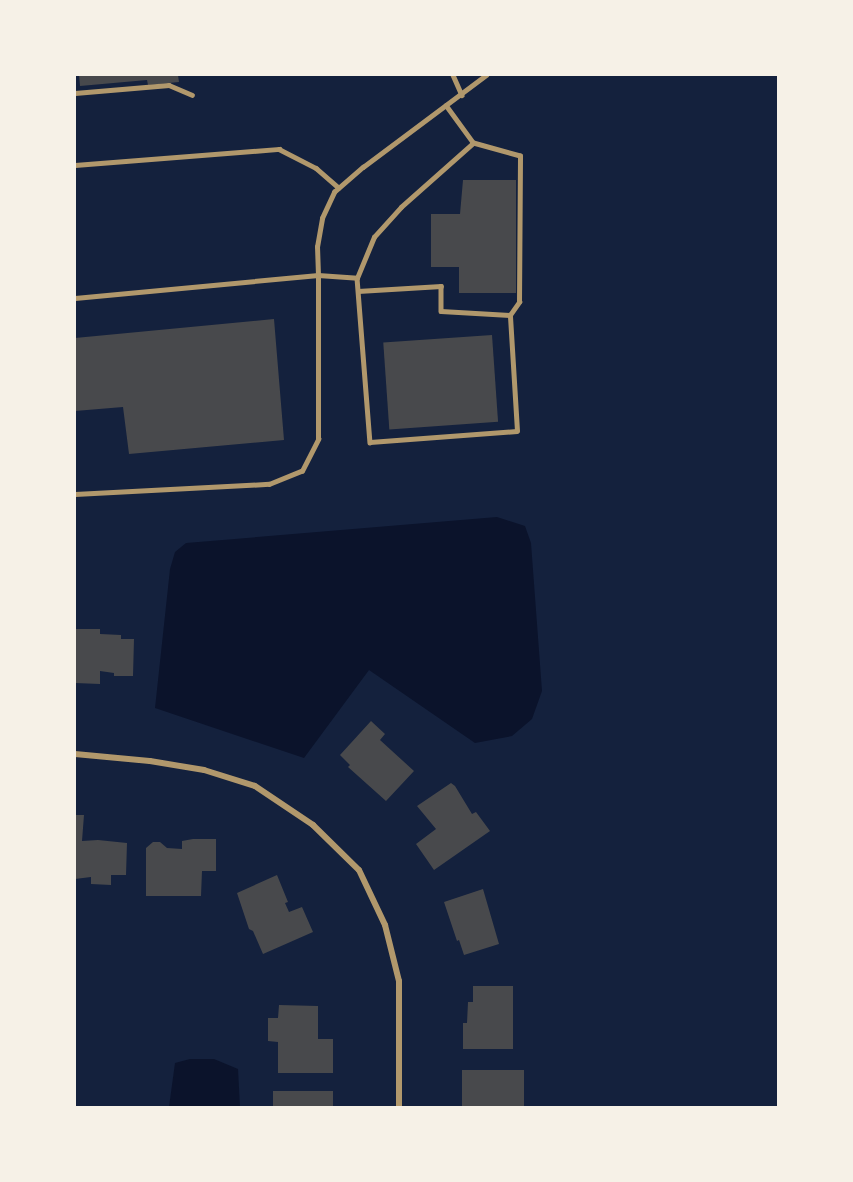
<!DOCTYPE html>
<style>
body{margin:0}
#map{position:relative;width:853px;height:1182px;overflow:hidden;background:#14213d;font-family:Lora,serif}
div>[style]{position:absolute}
[style*='--x']{left:calc(var(--x)*1px);top:calc(var(--y)*1px);width:calc(var(--w)*1px);rotate:calc(var(--a)*1deg)}
.water>*{inset:0;background:#0b132b}
.building>*{inset:0;background:#48494c;transform-origin:0 0}
.service>*{height:4.5px;margin:-2.25px;padding:0 2.25px;transform-origin:2.25px;border-radius:2.25px;background:#b1986c}
.minor>*{height:6px;margin:-3px;padding:0 3px;transform-origin:3px;border-radius:3px;background:#b1986c}
span{translate:-50% -50%;white-space:nowrap;text-align:center;line-height:1.15;-webkit-text-stroke:4.5px #f6f1e7;paint-order:stroke}
.frame{position:absolute;inset:0;border:76px solid #f6f1e7;pointer-events:none}
</style>
<div id="map">
<div class="water">
<div style="clip-path:polygon(497px 517px,525px 526px,531px 543px,542px 691px,532px 719px,512px 736px,475px 743px,369px 670px,304px 758px,155px 708px,170px 569px,175px 552px,186px 543px)"></div>
<div style="clip-path:polygon(190px 1059px,214px 1059px,238px 1069px,240px 1107px,169px 1107px,175px 1063px)"></div>
</div>
<div class="building">
<div style="clip-path:polygon(79px 75px,178px 75px,179px 82px,148px 85px,147px 80px,80px 86px)"></div>
<div style="clip-path:polygon(463px 180px,516px 180px,516px 293px,459px 293px,459px 267px,431px 267px,431px 214px,460px 214px)"></div>
<div style="clip-path:polygon(274px 319px,284px 440px,129px 454px,123px 407px,75px 411px,75px 338px)"></div>
<div style="left:492px;top:335px;width:87px;height:109px;rotate:86deg"></div>
<div style="clip-path:polygon(75px 629px,100px 629px,100px 634px,121px 635px,121px 639px,134px 639px,133px 676px,114px 676px,114px 673px,100px 671px,100px 684px,75px 683px)"></div>
<div style="clip-path:polygon(371px 721px,385px 734px,380px 740px,414px 771px,386px 801px,348px 767px,350px 765px,340px 755px)"></div>
<div style="clip-path:polygon(451px 783px,455px 786px,472px 814px,476px 812px,490px 831px,434px 870px,416px 844px,436px 829px,417px 806px)"></div>
<div style="clip-path:polygon(75px 815px,84px 815px,82px 841px,98px 840px,127px 843px,126px 875px,111px 875px,111px 885px,91px 884px,91px 877px,75px 879px)"></div>
<div style="clip-path:polygon(193px 839px,216px 839px,216px 871px,202px 871px,201px 896px,146px 896px,146px 848px,153px 842px,160px 842px,167px 848px,182px 849px,182px 841px)"></div>
<div style="clip-path:polygon(277px 875px,288px 902px,285px 903px,289px 912px,302px 907px,313px 932px,263px 954px,253px 931px,249px 929px,237px 893px)"></div>
<div style="clip-path:polygon(483px 889px,499px 944px,464px 955px,459px 940px,457px 941px,444px 902px)"></div>
<div style="clip-path:polygon(473px 986px,513px 986px,513px 1049px,463px 1049px,463px 1023px,467px 1023px,468px 1002px,473px 1002px)"></div>
<div style="clip-path:polygon(279px 1005px,318px 1006px,318px 1039px,333px 1039px,333px 1073px,278px 1073px,278px 1042px,268px 1041px,268px 1018px,278px 1018px)"></div>
<div style="left:462px;top:1070px;width:62px;height:36px"></div>
<div style="left:273px;top:1091px;width:60px;height:16px"></div>
</div>
<div class="service">
<div style="--x:453;--y:75;--w:22;--a:66"></div>
<div style="--x:75;--y:93;--w:94;--a:-4.9"></div>
<div style="--x:169;--y:85;--w:25;--a:23"></div>
<div style="--x:75;--y:165;--w:205;--a:-4.5"></div>
<div style="--x:279;--y:149;--w:42;--a:27.2"></div>
<div style="--x:316;--y:168;--w:30;--a:41"></div>
<div style="--x:357;--y:278;--w:44;--a:-67.5"></div>
<div style="--x:374;--y:237;--w:40;--a:-48"></div>
<div style="--x:401;--y:207;--w:96;--a:-41.6"></div>
<div style="--x:358;--y:291;--w:83;--a:-3.4"></div>
<div style="--x:441;--y:286;--w:25;--a:90"></div>
<div style="--x:441;--y:311;--w:69;--a:3.3"></div>
<div style="--x:75;--y:298;--w:244;--a:-5.4"></div>
<div style="--x:318;--y:275;--w:28;--a:-92"></div>
<div style="--x:317;--y:247;--w:29;--a:-80"></div>
<div style="--x:322;--y:218;--w:29;--a:-65"></div>
<div style="--x:334;--y:192;--w:38;--a:-41"></div>
<div style="--x:363;--y:167;--w:154;--a:-36.8"></div>
<div style="--x:75;--y:494;--w:194;--a:-3"></div>
<div style="--x:269;--y:484;--w:35;--a:-22"></div>
<div style="--x:302;--y:471;--w:36;--a:-63"></div>
<div style="--x:318;--y:439;--w:164;--a:-90"></div>
<div style="--x:318;--y:275;--w:39;--a:4"></div>
<div style="--x:357;--y:278;--w:165;--a:85.5"></div>
<div style="--x:370;--y:442;--w:147;--a:-4.3"></div>
<div style="--x:517;--y:431;--w:116;--a:-93.5"></div>
<div style="--x:510;--y:315;--w:16;--a:-55"></div>
<div style="--x:519;--y:302;--w:146;--a:-89.6"></div>
<div style="--x:520;--y:156;--w:49;--a:-164.5"></div>
<div style="--x:473;--y:143;--w:46;--a:-126.1"></div>
</div>
<div class="minor">
<div style="--x:75;--y:754;--w:75;--a:5.3"></div>
<div style="--x:150;--y:761;--w:55;--a:9.5"></div>
<div style="--x:204;--y:770;--w:53;--a:17.4"></div>
<div style="--x:255;--y:786;--w:70;--a:33.9"></div>
<div style="--x:313;--y:825;--w:64;--a:44.4"></div>
<div style="--x:359;--y:870;--w:61;--a:64.7"></div>
<div style="--x:385;--y:925;--w:58;--a:76"></div>
<div style="--x:399;--y:981;--w:126;--a:90"></div>
</div>
<div class="frame"></div>
</div>
